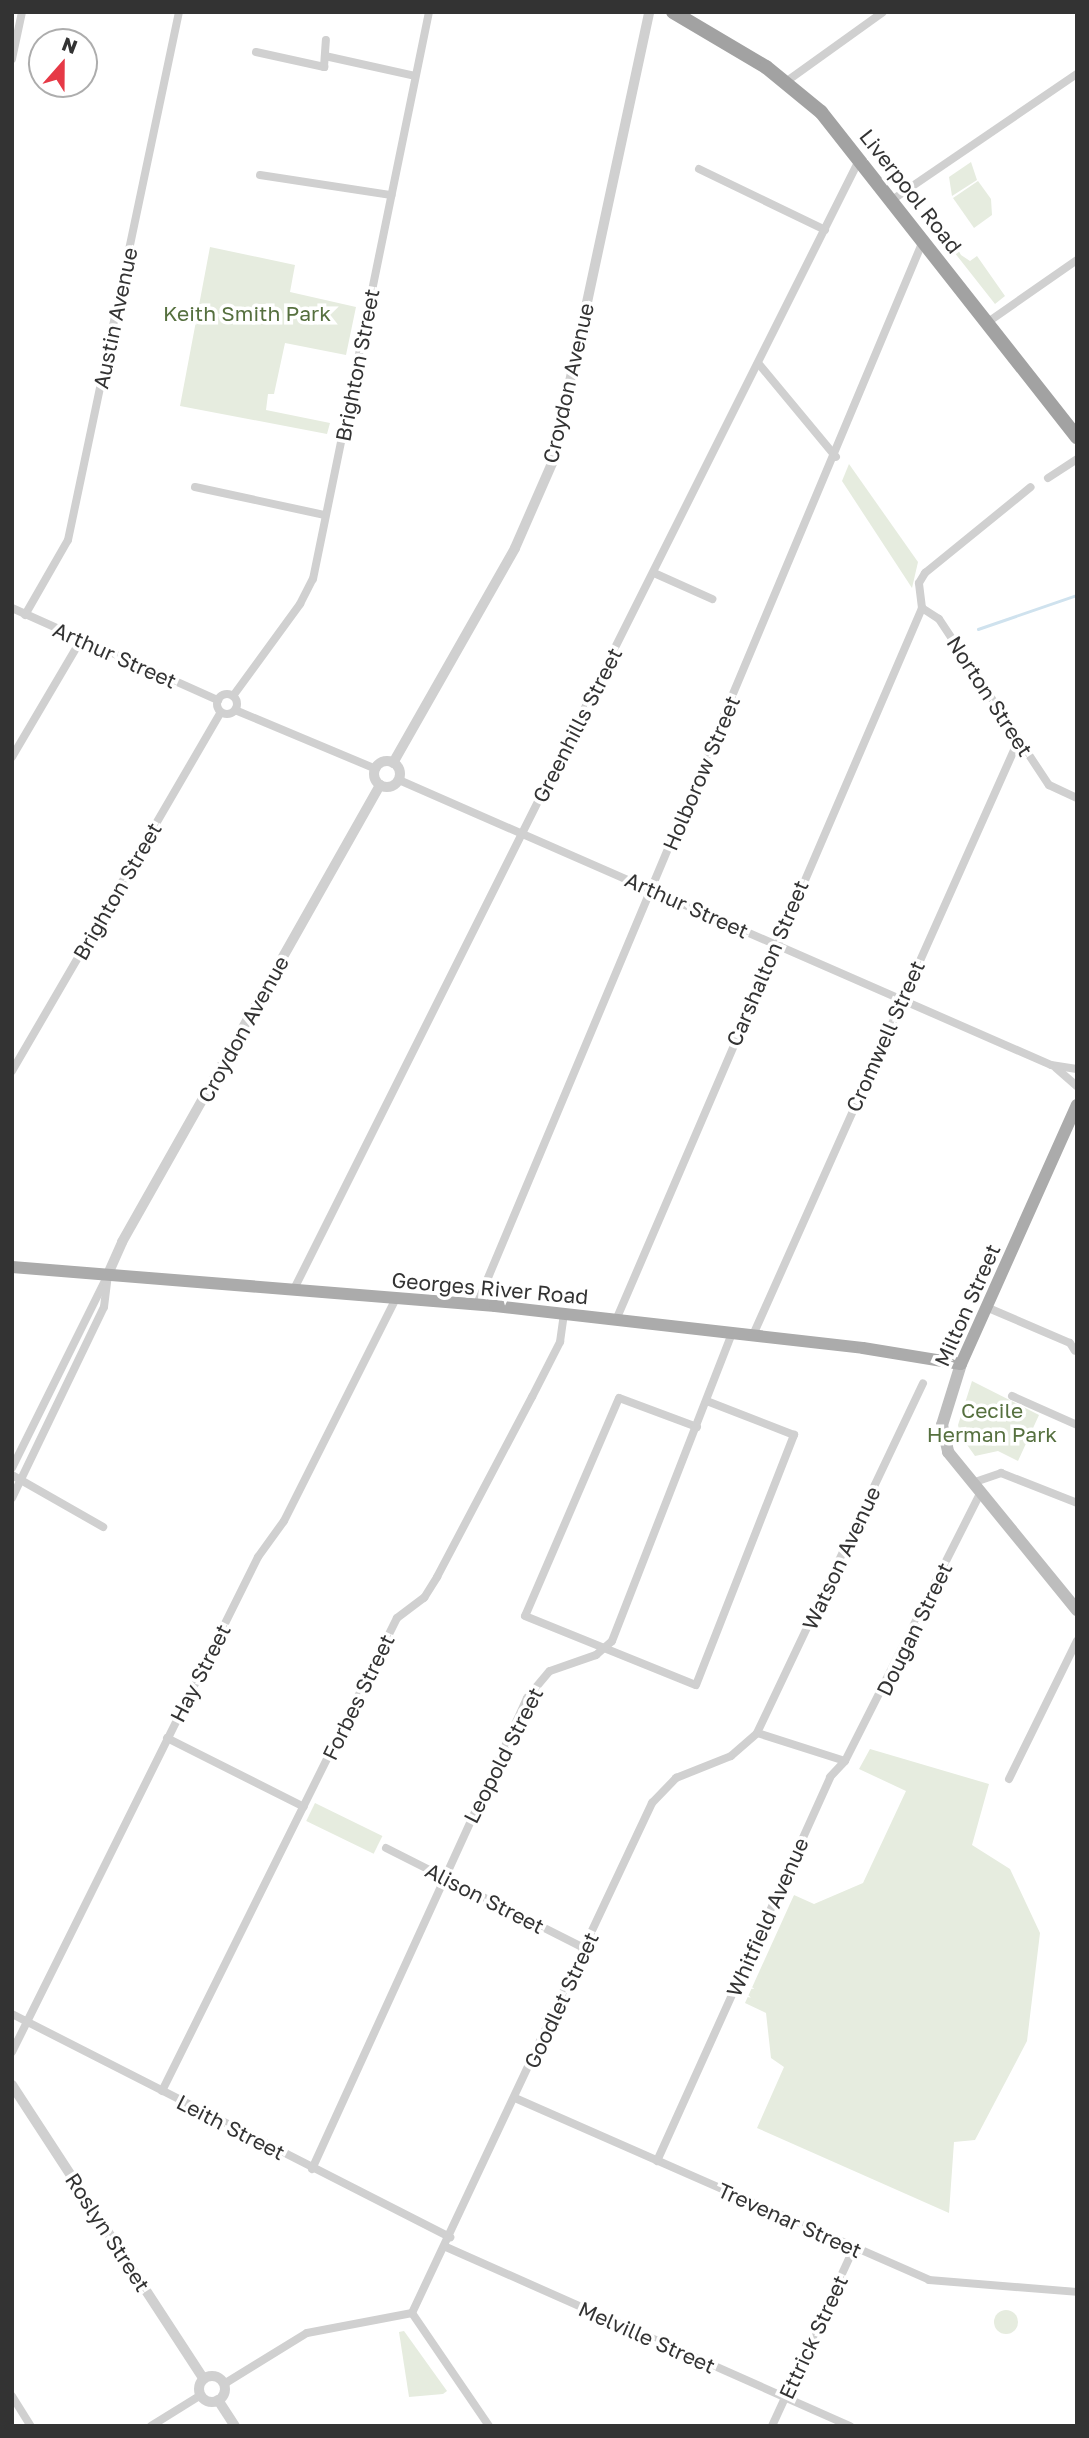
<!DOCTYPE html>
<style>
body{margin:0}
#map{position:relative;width:1089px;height:2438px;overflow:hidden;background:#fff;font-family:"Golos Text",sans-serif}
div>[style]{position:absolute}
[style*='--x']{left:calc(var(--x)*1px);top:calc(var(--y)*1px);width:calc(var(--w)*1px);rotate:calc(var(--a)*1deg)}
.green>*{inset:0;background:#e6ecdf;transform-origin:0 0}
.round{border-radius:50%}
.stream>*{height:2.5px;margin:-1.25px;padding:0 1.25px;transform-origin:1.25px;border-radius:1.25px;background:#cfe2ee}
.minor>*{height:8px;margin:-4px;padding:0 4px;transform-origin:4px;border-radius:4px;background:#d0d0d0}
.minor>.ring{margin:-4px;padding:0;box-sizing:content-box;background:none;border:8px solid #d0d0d0;border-radius:50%}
.tertiary>*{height:10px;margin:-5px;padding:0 5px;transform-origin:5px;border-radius:5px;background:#d0d0d0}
.tertiary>.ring{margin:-5px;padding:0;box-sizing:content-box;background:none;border:10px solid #d0d0d0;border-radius:50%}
.secondary>*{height:12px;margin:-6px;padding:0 6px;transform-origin:6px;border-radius:6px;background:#bdbdbd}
.primary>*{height:12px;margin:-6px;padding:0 6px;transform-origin:6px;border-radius:6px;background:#ababab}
.trunk>*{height:14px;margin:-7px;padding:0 7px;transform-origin:7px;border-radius:7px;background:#a2a2a2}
span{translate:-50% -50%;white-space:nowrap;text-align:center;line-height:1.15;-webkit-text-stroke:7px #fff;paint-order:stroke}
.street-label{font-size:21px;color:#333}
.park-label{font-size:21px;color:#56703f}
.frame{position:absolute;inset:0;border:14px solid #333;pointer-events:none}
.north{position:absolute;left:28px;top:28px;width:70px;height:70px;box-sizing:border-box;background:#fff;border:2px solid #adadad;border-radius:50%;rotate:21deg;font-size:19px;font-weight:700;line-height:28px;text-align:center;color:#333}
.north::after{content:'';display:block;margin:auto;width:24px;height:32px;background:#e63946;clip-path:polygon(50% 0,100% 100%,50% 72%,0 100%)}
</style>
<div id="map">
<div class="green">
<div style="clip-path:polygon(971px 162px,977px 180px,952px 196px,949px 177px)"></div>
<div style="clip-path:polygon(978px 181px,991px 199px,992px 215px,974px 228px,953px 198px)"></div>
<div style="clip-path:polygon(949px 234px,961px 255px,970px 261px,977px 256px,1005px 296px,995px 304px,943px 238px)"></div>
<div style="clip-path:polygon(210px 247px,295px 265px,290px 292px,356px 307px,346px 355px,285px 343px,274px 394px,268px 394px,266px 410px,330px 423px,327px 434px,180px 406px)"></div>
<div style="clip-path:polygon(849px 464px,918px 562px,912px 588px,842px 481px)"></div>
<div style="clip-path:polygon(972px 1381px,1039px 1415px,1018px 1461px,998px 1451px,975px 1456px,960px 1435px,958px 1425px)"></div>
<div style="clip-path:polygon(870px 1749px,989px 1784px,972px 1845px,1010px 1869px,1040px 1933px,1027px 2041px,975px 2140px,954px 2142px,949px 2213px,757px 2128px,784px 2067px,771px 2058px,766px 2013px,745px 2003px,794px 1895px,814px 1904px,863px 1883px,906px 1791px,859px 1769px)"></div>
<div style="left:315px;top:1803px;width:75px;height:20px;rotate:26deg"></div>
<div class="round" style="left:994px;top:2310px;width:24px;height:24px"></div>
<div style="clip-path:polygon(404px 2331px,447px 2391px,443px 2394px,409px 2397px,399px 2332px)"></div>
</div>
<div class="stream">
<div style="--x:978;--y:629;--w:105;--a:-19"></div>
</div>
<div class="minor">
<div style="--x:256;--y:52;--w:70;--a:12.4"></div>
<div style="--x:324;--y:67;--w:27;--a:-86"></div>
<div style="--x:325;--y:56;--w:92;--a:12.5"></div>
<div style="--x:12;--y:59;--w:48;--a:-78"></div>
<div style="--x:787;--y:81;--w:118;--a:-35.7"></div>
<div style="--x:699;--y:169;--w:140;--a:25.8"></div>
<div style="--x:260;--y:175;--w:133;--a:8.7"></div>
<div style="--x:892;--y:200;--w:224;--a:-34.3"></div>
<div style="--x:988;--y:322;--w:108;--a:-34.9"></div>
<div style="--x:758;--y:363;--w:122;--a:50.3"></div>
<div style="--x:1048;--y:478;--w:35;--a:-33"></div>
<div style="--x:195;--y:487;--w:133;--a:12.2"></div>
<div style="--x:654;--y:573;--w:64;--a:24.1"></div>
<div style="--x:12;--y:608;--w:226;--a:24.1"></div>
<div style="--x:922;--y:608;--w:20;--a:33"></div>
<div style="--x:939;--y:619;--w:199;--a:56.5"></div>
<div style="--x:1049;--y:785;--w:31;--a:25"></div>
<div style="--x:922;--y:608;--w:25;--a:-97"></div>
<div style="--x:919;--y:583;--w:12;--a:-59"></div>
<div style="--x:925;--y:573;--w:136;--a:-39.1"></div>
<div style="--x:25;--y:615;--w:86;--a:-60.2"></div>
<div style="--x:68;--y:540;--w:540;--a:-78.13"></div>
<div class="ring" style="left:217px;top:694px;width:12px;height:12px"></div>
<div style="--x:233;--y:696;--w:114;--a:-53.9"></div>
<div style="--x:300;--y:604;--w:28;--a:-63"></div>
<div style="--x:313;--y:579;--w:579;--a:-78.44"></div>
<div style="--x:235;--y:710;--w:153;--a:22.7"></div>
<div style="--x:12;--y:757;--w:136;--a:-59.5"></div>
<div style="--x:399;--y:780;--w:712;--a:23.61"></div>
<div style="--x:1051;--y:1065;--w:26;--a:9"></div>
<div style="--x:1056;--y:1068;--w:28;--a:41"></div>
<div style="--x:12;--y:1071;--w:415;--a:-59.8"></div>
<div style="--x:294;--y:1289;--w:1262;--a:-63.41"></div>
<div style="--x:477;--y:1304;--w:1153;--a:-67.24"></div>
<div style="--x:986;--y:1307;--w:91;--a:23.2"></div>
<div style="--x:1070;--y:1343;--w:9;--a:58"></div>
<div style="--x:616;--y:1320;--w:775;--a:-66.74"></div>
<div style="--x:753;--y:1335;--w:653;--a:-65.95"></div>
<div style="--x:1012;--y:1396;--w:71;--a:24"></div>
<div style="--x:697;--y:1427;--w:83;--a:-159.6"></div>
<div style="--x:619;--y:1398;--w:237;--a:113.3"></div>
<div style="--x:525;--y:1616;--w:184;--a:22"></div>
<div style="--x:696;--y:1685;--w:269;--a:-68.6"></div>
<div style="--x:794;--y:1435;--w:93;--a:-158.7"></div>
<div style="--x:12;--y:1468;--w:213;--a:-63.6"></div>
<div style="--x:12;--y:1475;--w:105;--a:29.7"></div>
<div style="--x:972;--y:1483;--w:31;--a:-19"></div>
<div style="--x:1001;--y:1473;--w:82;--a:21.5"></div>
<div style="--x:12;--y:1498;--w:212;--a:-64.3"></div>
<div style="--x:104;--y:1307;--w:33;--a:-83"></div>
<div style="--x:167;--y:1738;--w:153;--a:26.7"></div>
<div style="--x:845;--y:1761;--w:299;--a:-63.2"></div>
<div style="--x:1009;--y:1779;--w:154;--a:-63.8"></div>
<div style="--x:386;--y:1848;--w:222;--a:26.8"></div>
<div style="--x:12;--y:2014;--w:492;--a:27"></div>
<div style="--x:12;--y:2052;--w:553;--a:-63.57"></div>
<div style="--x:258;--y:1557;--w:44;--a:-54.2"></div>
<div style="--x:284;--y:1521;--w:250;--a:-63.3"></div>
<div style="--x:162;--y:2091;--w:528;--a:-63.58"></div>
<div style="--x:397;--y:1618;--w:34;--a:-37"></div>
<div style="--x:424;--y:1598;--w:25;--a:-58"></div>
<div style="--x:437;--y:1577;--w:204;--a:-62.2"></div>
<div style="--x:532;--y:1397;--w:62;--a:-63"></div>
<div style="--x:560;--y:1342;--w:28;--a:-82"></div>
<div style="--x:515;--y:2098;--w:452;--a:23.7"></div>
<div style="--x:929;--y:2280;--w:148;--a:4.6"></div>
<div style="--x:657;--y:2161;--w:421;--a:-65.7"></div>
<div style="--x:830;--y:1777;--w:22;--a:-47"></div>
<div style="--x:845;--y:1761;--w:92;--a:-162.3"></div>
<div style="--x:312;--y:2169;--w:518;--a:-65.46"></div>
<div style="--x:527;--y:1698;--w:35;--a:-50"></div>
<div style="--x:550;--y:1671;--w:49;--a:-19.2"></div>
<div style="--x:596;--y:1655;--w:21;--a:-41"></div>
<div style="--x:612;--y:1641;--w:331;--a:-68.7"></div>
<div style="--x:446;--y:2247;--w:442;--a:23.9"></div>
<div style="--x:412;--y:2313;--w:564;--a:-64.8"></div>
<div style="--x:652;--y:1803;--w:35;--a:-46"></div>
<div style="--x:676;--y:1778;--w:59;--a:-21.8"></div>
<div style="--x:731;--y:1756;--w:35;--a:-41"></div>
<div style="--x:757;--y:1733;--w:387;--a:-64.6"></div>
<div style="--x:412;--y:2313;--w:137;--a:55.7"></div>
<div style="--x:224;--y:2384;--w:97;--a:-31.6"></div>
<div style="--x:307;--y:2333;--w:107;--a:-10.8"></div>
<div style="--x:12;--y:2396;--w:36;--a:58"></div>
<div style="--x:151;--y:2426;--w:59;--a:-31.8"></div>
<div style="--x:772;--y:2426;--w:196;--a:-65.3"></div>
</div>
<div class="tertiary">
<div class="ring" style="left:374px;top:761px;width:16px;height:16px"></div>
<div style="--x:393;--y:763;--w:247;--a:-60.4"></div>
<div style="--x:515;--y:548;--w:95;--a:-66.4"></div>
<div style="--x:553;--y:461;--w:459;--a:-77.9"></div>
<div style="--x:108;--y:1274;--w:35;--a:-66"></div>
<div style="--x:122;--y:1242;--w:525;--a:-60.55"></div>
<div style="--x:12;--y:2085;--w:351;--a:56.9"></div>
<div class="ring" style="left:199px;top:2376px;width:16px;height:16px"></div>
<div style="--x:218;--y:2400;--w:31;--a:57"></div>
</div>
<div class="secondary">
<div style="--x:961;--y:1364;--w:64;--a:107.3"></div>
<div style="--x:942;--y:1425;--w:28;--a:77"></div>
<div style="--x:948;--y:1452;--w:204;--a:50.8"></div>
</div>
<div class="primary">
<div style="--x:12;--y:1267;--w:485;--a:4.6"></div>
<div style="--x:495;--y:1306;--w:370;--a:6.5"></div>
<div style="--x:863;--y:1348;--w:99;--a:9.3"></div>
<div style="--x:961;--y:1364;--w:284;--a:-65.9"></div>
</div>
<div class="trunk">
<div style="--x:673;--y:12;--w:108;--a:30.6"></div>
<div style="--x:766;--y:67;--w:71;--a:39.3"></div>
<div style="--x:821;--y:112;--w:414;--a:51.8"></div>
</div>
<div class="street-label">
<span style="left:911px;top:191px;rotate:52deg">Liverpool Road</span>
<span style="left:115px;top:318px;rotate:-78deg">Austin Avenue</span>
<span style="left:357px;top:365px;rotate:-79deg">Brighton Street</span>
<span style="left:568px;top:383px;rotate:-77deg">Croydon Avenue</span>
<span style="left:115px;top:655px;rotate:24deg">Arthur Street</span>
<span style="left:990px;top:696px;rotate:57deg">Norton Street</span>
<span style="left:577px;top:725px;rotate:-63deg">Greenhills Street</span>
<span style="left:701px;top:773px;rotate:-67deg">Holborow Street</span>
<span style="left:117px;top:891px;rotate:-60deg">Brighton Street</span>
<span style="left:687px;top:905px;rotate:24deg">Arthur Street</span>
<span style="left:767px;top:963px;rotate:-67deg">Carshalton Street</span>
<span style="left:243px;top:1029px;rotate:-61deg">Croydon Avenue</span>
<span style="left:885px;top:1036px;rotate:-66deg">Cromwell Street</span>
<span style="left:490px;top:1288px;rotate:5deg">Georges River Road</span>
<span style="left:967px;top:1305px;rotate:-66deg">Milton Street</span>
<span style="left:841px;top:1558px;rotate:-65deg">Watson Avenue</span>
<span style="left:914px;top:1629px;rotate:-64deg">Dougan Street</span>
<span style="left:200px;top:1673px;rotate:-63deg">Hay Street</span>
<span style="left:358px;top:1697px;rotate:-64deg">Forbes Street</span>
<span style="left:503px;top:1755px;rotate:-63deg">Leopold Street</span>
<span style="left:485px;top:1898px;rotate:27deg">Alison Street</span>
<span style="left:767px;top:1917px;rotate:-66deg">Whitfield Avenue</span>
<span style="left:561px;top:2000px;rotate:-65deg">Goodlet Street</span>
<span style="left:231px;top:2127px;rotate:27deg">Leith Street</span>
<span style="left:790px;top:2220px;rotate:24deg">Trevenar Street</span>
<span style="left:108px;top:2232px;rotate:57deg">Roslyn Street</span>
<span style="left:647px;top:2337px;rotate:24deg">Melville Street</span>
<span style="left:813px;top:2337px;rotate:-65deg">Ettrick Street</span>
</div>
<div class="park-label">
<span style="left:247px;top:313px">Keith Smith Park</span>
<span style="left:992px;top:1422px">Cecile<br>Herman Park</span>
</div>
<div class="frame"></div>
<div class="north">N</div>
</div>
